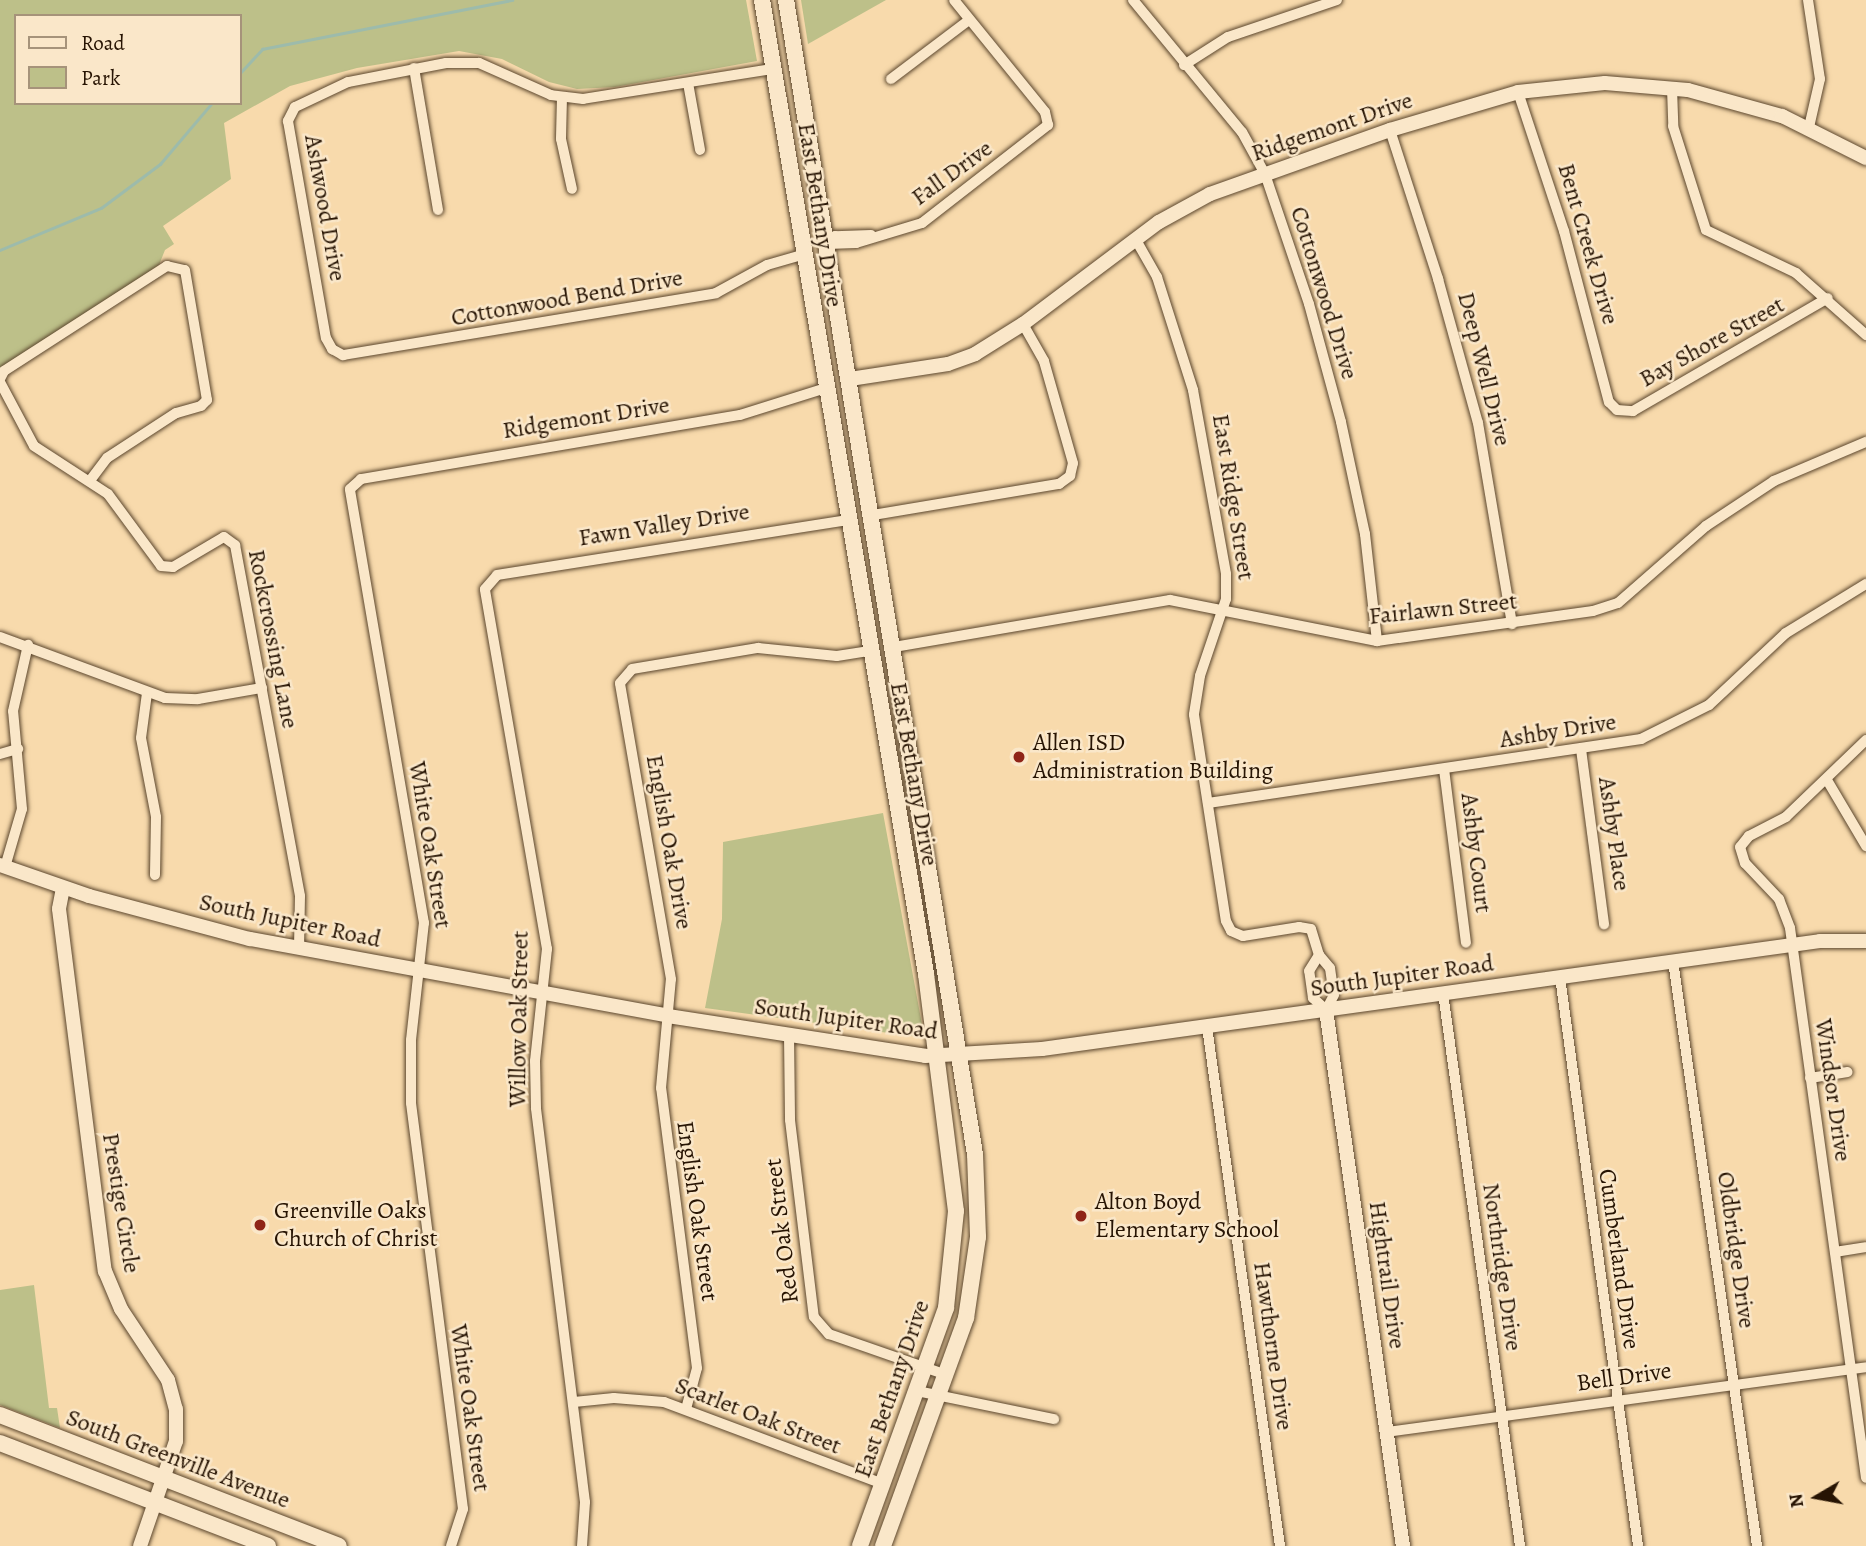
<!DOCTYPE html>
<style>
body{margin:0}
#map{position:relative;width:1866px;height:1546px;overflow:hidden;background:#f8daac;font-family:Alegreya,serif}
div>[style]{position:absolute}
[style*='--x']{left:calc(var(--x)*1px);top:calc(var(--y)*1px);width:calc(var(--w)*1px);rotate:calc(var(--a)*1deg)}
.green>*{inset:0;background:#bdc089}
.stream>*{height:2.5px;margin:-1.25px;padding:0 1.25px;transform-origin:1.25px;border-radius:1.25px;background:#9dbbab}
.roads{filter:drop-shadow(0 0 2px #5b462d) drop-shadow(0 0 2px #5b462d)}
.minor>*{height:10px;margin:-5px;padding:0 5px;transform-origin:5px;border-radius:5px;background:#fae7c9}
.tertiary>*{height:14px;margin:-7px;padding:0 7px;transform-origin:7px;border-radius:7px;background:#fae7c9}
.secondary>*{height:16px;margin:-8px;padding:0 8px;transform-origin:8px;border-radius:8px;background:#fae7c9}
.dots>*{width:19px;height:19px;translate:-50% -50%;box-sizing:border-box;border:4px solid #fae7c9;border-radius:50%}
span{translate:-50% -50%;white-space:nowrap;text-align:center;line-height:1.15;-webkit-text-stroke:5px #fae7c9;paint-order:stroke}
.street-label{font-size:24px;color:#271403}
.poi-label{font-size:24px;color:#271403}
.left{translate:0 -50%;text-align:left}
.legend{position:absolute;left:14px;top:14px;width:228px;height:91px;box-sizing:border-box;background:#fae7c9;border:2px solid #a6937a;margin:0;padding:9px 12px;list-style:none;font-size:21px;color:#271403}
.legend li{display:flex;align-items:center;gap:14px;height:35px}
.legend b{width:35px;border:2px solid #a6937a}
.north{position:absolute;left:1782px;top:1462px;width:70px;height:70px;-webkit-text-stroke:5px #fae7c9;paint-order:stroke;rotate:260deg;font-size:19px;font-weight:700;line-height:28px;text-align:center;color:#271403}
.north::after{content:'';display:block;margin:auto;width:24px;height:32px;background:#271403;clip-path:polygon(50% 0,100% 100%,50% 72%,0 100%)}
</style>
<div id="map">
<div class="green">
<div style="clip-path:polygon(evenodd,0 0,746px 0,757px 61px,615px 87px,577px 89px,549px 82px,502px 59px,459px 51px,357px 68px,290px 86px,224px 123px,231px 179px,163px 226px,174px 244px,165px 250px,159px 265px,0 370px,0 0,16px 16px,240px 16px,240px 103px,16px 103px,16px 16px)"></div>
<div style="clip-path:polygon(801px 0,886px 0,808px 44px)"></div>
<div style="clip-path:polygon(883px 813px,923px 1030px,918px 1037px,705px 1008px,722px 919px,723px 842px)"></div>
<div style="clip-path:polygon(34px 1285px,49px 1408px,57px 1408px,60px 1428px,0 1405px,0 1290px)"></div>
</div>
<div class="stream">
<div style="--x:240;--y:73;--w:33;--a:-47"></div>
<div style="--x:262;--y:49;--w:255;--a:-11.1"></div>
<div style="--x:0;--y:250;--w:109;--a:-22.6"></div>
<div style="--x:101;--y:208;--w:74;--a:-36.7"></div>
<div style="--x:160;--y:164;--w:80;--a:-49.6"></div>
</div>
<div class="roads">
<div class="minor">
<div style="--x:1133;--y:0;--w:171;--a:50.5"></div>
<div style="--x:1242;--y:132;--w:48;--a:61.3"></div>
<div style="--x:1265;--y:174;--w:137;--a:71.3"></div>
<div style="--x:1309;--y:304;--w:122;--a:74.8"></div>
<div style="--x:1341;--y:422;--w:115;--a:77.9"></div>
<div style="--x:1365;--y:534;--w:108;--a:83.6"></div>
<div style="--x:1808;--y:0;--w:80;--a:81.4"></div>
<div style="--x:1820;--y:79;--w:49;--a:102.9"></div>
<div style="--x:1184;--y:65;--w:52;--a:-32.5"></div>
<div style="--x:1228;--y:37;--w:115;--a:-18.7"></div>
<div style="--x:414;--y:68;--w:144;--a:80.4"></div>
<div style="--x:772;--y:69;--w:191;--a:171"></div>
<div style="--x:583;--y:99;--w:32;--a:-173"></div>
<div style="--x:551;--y:95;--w:79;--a:-156"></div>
<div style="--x:479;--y:63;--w:33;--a:180"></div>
<div style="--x:446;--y:63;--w:100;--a:169"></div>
<div style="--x:348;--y:82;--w:59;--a:154.7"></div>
<div style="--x:295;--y:107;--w:16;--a:117"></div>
<div style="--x:288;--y:121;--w:220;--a:80.1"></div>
<div style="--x:326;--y:338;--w:13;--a:61"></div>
<div style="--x:332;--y:349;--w:13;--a:29"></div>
<div style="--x:343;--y:355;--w:378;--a:-9.4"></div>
<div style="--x:716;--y:293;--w:58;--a:-28.8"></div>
<div style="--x:767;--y:265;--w:37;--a:-16"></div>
<div style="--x:891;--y:79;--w:98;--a:-37.1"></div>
<div style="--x:688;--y:83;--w:68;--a:79.8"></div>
<div style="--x:1672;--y:88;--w:38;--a:88"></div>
<div style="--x:1673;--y:126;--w:109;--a:72.4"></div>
<div style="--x:1706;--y:230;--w:100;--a:25.5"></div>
<div style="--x:1796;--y:273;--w:94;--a:41.5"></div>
<div style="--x:1518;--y:92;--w:146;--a:71.7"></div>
<div style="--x:1564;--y:231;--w:177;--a:75.3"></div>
<div style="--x:1609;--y:402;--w:11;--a:45"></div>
<div style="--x:1617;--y:410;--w:16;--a:4"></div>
<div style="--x:1633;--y:411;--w:225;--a:-30.1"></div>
<div style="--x:562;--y:97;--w:42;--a:91.4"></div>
<div style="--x:561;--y:139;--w:51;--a:77.6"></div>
<div style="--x:1390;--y:130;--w:157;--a:72.1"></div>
<div style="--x:1438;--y:279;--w:149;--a:74.5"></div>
<div style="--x:1478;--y:423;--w:204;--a:80.4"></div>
<div style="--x:871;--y:235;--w:36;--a:178"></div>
<div style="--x:835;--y:236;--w:11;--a:135"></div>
<div style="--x:827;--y:244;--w:29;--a:-2"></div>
<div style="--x:856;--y:243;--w:69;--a:-16.9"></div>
<div style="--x:922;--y:223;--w:160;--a:-37.9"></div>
<div style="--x:1048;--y:125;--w:13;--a:-103"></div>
<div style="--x:1045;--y:112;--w:144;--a:-129.1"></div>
<div style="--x:1136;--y:240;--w:43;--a:60.4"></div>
<div style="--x:1157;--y:277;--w:119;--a:72.3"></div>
<div style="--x:1193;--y:390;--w:187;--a:79.8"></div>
<div style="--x:1226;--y:574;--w:25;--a:90"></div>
<div style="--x:1226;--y:599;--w:81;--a:108.7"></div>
<div style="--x:1200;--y:676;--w:39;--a:99"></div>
<div style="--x:1194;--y:715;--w:208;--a:81.2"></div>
<div style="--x:1226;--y:921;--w:11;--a:63"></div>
<div style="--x:1231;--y:931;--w:13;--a:23"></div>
<div style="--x:1243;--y:936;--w:57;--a:-9.1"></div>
<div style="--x:1299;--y:927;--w:12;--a:9"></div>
<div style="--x:1311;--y:929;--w:27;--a:73"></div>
<div style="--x:1319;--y:955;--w:17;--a:50"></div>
<div style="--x:1330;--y:968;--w:27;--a:82"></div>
<div style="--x:1334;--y:995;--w:17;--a:118"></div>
<div style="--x:1326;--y:1010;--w:18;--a:-137"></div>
<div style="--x:1313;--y:998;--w:27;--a:-98"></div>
<div style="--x:1309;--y:971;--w:19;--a:-58"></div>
<div style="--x:0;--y:379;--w:9;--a:-63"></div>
<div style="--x:4;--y:371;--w:194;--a:-32.8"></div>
<div style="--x:167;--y:266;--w:18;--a:13"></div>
<div style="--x:185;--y:270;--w:132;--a:80.4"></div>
<div style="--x:207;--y:400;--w:8;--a:135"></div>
<div style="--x:201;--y:406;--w:26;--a:164"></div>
<div style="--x:176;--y:413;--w:82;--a:146.9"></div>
<div style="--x:107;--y:458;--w:26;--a:127"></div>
<div style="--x:0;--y:382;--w:72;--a:62"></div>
<div style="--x:34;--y:446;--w:88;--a:33"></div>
<div style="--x:108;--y:494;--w:89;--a:53.6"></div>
<div style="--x:161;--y:566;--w:12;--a:5"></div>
<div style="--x:173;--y:567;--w:59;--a:-30.5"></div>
<div style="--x:224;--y:537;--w:14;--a:36"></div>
<div style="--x:235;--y:545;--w:357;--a:79.5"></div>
<div style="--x:300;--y:896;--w:53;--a:91.1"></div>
<div style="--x:873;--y:515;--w:189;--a:-9.5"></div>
<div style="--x:1059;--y:484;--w:14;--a:-36"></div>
<div style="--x:1070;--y:476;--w:13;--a:-77"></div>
<div style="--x:1073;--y:463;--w:106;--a:-105.9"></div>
<div style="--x:1044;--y:361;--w:43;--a:-119.6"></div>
<div style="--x:0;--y:637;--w:176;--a:20.3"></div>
<div style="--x:165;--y:698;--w:33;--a:2"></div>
<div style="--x:198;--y:699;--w:65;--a:-9.8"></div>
<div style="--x:894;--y:647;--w:280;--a:-9.7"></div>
<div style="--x:1170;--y:600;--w:211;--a:11.2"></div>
<div style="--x:1377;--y:641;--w:218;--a:-7.9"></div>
<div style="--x:1593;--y:611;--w:26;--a:-18"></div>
<div style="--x:1618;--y:603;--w:117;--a:-41.2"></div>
<div style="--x:1706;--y:526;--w:82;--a:-33.5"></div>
<div style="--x:1774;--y:481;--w:100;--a:-23"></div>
<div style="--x:147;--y:693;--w:45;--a:97.6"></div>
<div style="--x:141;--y:738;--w:80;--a:79.2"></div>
<div style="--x:156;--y:817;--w:58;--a:91"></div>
<div style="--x:1866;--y:740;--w:111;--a:136.1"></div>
<div style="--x:1786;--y:817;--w:42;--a:152.8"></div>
<div style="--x:1749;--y:836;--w:14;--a:129"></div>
<div style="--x:1740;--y:847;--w:17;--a:73"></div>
<div style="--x:1745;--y:863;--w:50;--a:46.6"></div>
<div style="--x:1779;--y:899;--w:31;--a:69"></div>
<div style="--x:1790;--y:928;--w:555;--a:82.13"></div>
<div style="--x:1581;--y:749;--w:177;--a:82.5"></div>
<div style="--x:0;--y:754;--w:19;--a:-16"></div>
<div style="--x:1444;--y:769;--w:175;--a:82.8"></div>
<div style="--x:1827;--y:780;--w:77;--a:59.4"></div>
<div style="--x:1208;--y:803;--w:438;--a:-8.4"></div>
<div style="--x:1641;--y:739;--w:76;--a:-26.6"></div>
<div style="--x:1709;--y:705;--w:105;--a:-43.1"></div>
<div style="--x:1786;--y:633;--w:94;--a:-31.5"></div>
<div style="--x:5;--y:867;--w:60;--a:-73.7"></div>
<div style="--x:22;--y:809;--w:98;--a:-95.2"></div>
<div style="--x:13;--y:711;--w:68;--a:-77.2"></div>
<div style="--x:1673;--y:961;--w:591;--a:81.83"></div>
<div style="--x:1560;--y:977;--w:574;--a:82.19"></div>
<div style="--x:1443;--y:993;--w:558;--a:82.07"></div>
<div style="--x:1207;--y:1027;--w:524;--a:81.99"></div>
<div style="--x:789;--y:1035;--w:85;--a:89.3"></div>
<div style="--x:790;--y:1120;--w:198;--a:83.1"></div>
<div style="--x:814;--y:1317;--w:23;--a:49"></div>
<div style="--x:829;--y:1334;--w:125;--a:19.2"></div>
<div style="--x:1810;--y:1078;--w:38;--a:-9"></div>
<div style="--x:1835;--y:1252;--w:31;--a:-9"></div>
<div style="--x:917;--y:1391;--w:140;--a:11.6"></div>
<div style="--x:574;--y:1402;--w:40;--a:-5.7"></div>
<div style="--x:614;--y:1398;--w:50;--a:4.6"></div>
<div style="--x:664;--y:1402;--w:234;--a:20.5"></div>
<div style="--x:686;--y:1409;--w:42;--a:-75"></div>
<div style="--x:697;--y:1368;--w:282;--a:-97.3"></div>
<div style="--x:661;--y:1088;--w:109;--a:-84.8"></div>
<div style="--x:671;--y:979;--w:300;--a:-99.8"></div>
<div style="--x:620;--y:683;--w:18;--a:-49"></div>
<div style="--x:632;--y:669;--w:128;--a:-9.5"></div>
<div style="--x:758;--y:648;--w:79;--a:5.8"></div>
<div style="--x:837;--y:656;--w:33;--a:-9"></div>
<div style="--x:1387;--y:1432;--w:483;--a:-7.7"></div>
<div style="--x:451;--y:1546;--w:39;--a:-72"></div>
<div style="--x:463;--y:1509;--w:409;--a:-97.3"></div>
<div style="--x:411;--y:1103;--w:63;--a:-90"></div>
<div style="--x:411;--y:1040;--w:118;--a:-83.7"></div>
<div style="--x:424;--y:923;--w:440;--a:-99.7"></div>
<div style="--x:350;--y:489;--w:15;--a:-42"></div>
<div style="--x:361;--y:479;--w:384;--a:-9.6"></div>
<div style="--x:740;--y:415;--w:90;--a:-17.4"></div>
<div style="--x:582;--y:1546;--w:44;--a:-86.1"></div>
<div style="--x:585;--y:1502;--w:397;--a:-97.1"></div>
<div style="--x:536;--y:1108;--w:47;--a:-91.2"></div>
<div style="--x:535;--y:1061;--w:113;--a:-83.9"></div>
<div style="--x:547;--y:949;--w:365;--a:-99.8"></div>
<div style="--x:485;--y:589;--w:18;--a:-49"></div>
<div style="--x:497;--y:575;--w:355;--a:-8.9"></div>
</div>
<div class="tertiary">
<div style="--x:850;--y:379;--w:99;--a:-8.7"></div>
<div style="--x:948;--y:364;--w:29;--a:-20"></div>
<div style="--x:975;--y:354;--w:57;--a:-32"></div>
<div style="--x:1023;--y:324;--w:170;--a:-36.9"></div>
<div style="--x:1159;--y:222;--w:58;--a:-28.8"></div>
<div style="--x:1210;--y:194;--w:191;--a:-19.6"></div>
<div style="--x:1390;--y:130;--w:134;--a:-16.5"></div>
<div style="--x:1518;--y:92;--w:87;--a:-5.9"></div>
<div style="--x:1605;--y:83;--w:83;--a:4.8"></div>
<div style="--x:1688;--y:90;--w:98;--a:15.5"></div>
<div style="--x:1782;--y:116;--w:94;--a:26.6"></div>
<div style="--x:0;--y:865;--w:94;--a:19.2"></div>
<div style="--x:89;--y:896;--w:167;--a:15"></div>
<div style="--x:250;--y:939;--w:425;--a:10.4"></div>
<div style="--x:668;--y:1016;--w:260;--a:8.8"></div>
<div style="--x:925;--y:1056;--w:117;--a:-3.4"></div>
<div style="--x:1042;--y:1049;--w:785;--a:-7.9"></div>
<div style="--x:1820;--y:941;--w:46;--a:0"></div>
<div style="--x:63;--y:888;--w:21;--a:101"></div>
<div style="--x:59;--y:909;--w:365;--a:82.8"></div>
<div style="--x:105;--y:1271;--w:41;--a:67.2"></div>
<div style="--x:121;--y:1309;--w:85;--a:56.5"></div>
<div style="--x:168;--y:1380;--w:30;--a:75"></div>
<div style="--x:176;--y:1409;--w:32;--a:90"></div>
<div style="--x:176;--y:1441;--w:111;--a:108.9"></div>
<div style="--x:1326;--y:1010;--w:542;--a:81.83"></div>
</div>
<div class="secondary">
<div style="--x:762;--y:0;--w:988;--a:80.44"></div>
<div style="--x:926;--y:974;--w:239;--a:82.8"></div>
<div style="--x:956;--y:1211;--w:98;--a:95.9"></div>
<div style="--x:946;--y:1308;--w:253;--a:109.9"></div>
<div style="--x:786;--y:0;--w:1169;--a:80.7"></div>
<div style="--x:975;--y:1154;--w:83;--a:87.9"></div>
<div style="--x:978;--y:1237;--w:82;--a:98.4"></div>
<div style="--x:966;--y:1318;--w:243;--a:110"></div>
<div style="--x:0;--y:1415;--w:363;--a:21.1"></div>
<div style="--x:0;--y:1443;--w:287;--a:21"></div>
</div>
</div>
<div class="dots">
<div style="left:1019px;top:757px;background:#8f2418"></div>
<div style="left:1081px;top:1216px;background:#8f2418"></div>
<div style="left:260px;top:1225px;background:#8f2418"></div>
</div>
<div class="street-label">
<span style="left:1332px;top:127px;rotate:-19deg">Ridgemont Drive</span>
<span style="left:952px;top:173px;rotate:-36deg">Fall Drive</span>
<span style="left:325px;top:208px;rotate:80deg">Ashwood Drive</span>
<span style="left:820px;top:215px;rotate:81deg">East Bethany Drive</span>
<span style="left:1588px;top:244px;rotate:74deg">Bent Creek Drive</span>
<span style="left:1324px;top:293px;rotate:73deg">Cottonwood Drive</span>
<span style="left:567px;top:298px;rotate:-10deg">Cottonwood Bend Drive</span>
<span style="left:1712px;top:342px;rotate:-29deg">Bay Shore Street</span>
<span style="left:1484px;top:369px;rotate:76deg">Deep Well Drive</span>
<span style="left:586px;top:418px;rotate:-9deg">Ridgemont Drive</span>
<span style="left:1233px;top:497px;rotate:81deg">East Ridge Street</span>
<span style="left:664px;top:525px;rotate:-9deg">Fawn Valley Drive</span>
<span style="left:1443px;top:609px;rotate:-6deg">Fairlawn Street</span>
<span style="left:273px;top:639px;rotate:79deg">Rockcrossing Lane</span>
<span style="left:1558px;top:731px;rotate:-9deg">Ashby Drive</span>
<span style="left:914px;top:774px;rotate:80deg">East Bethany Drive</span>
<span style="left:1614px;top:834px;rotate:82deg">Ashby Place</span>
<span style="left:669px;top:842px;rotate:80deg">English Oak Drive</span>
<span style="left:430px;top:845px;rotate:81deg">White Oak Street</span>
<span style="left:1476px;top:853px;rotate:83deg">Ashby Court</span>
<span style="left:290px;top:921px;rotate:12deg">South Jupiter Road</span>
<span style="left:1402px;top:976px;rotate:-8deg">South Jupiter Road</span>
<span style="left:519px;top:1019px;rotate:-89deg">Willow Oak Street</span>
<span style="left:846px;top:1019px;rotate:8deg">South Jupiter Road</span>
<span style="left:1833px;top:1090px;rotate:82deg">Windsor Drive</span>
<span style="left:121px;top:1203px;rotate:81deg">Prestige Circle</span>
<span style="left:697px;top:1211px;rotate:82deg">English Oak Street</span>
<span style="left:782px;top:1231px;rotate:-97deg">Red Oak Street</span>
<span style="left:1736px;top:1250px;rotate:82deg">Oldbridge Drive</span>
<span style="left:1619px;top:1259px;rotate:82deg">Cumberland Drive</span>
<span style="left:1502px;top:1267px;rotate:82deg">Northridge Drive</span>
<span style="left:1387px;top:1275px;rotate:82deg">Hightrail Drive</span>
<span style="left:1273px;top:1346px;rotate:82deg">Hawthorne Drive</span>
<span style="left:1624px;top:1377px;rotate:-8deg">Bell Drive</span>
<span style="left:892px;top:1389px;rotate:-71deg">East Bethany Drive</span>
<span style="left:470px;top:1408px;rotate:82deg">White Oak Street</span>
<span style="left:758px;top:1416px;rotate:21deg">Scarlet Oak Street</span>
<span style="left:178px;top:1459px;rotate:21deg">South Greenville Avenue</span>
</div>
<div class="poi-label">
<span class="left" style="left:1033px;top:757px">Allen ISD<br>Administration Building</span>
<span class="left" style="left:1095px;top:1216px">Alton Boyd<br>Elementary School</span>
<span class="left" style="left:274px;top:1225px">Greenville Oaks<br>Church of Christ</span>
</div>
<ul class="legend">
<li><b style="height:9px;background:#fae7c9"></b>Road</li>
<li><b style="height:19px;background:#bdc089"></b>Park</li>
</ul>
<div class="north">N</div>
</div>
